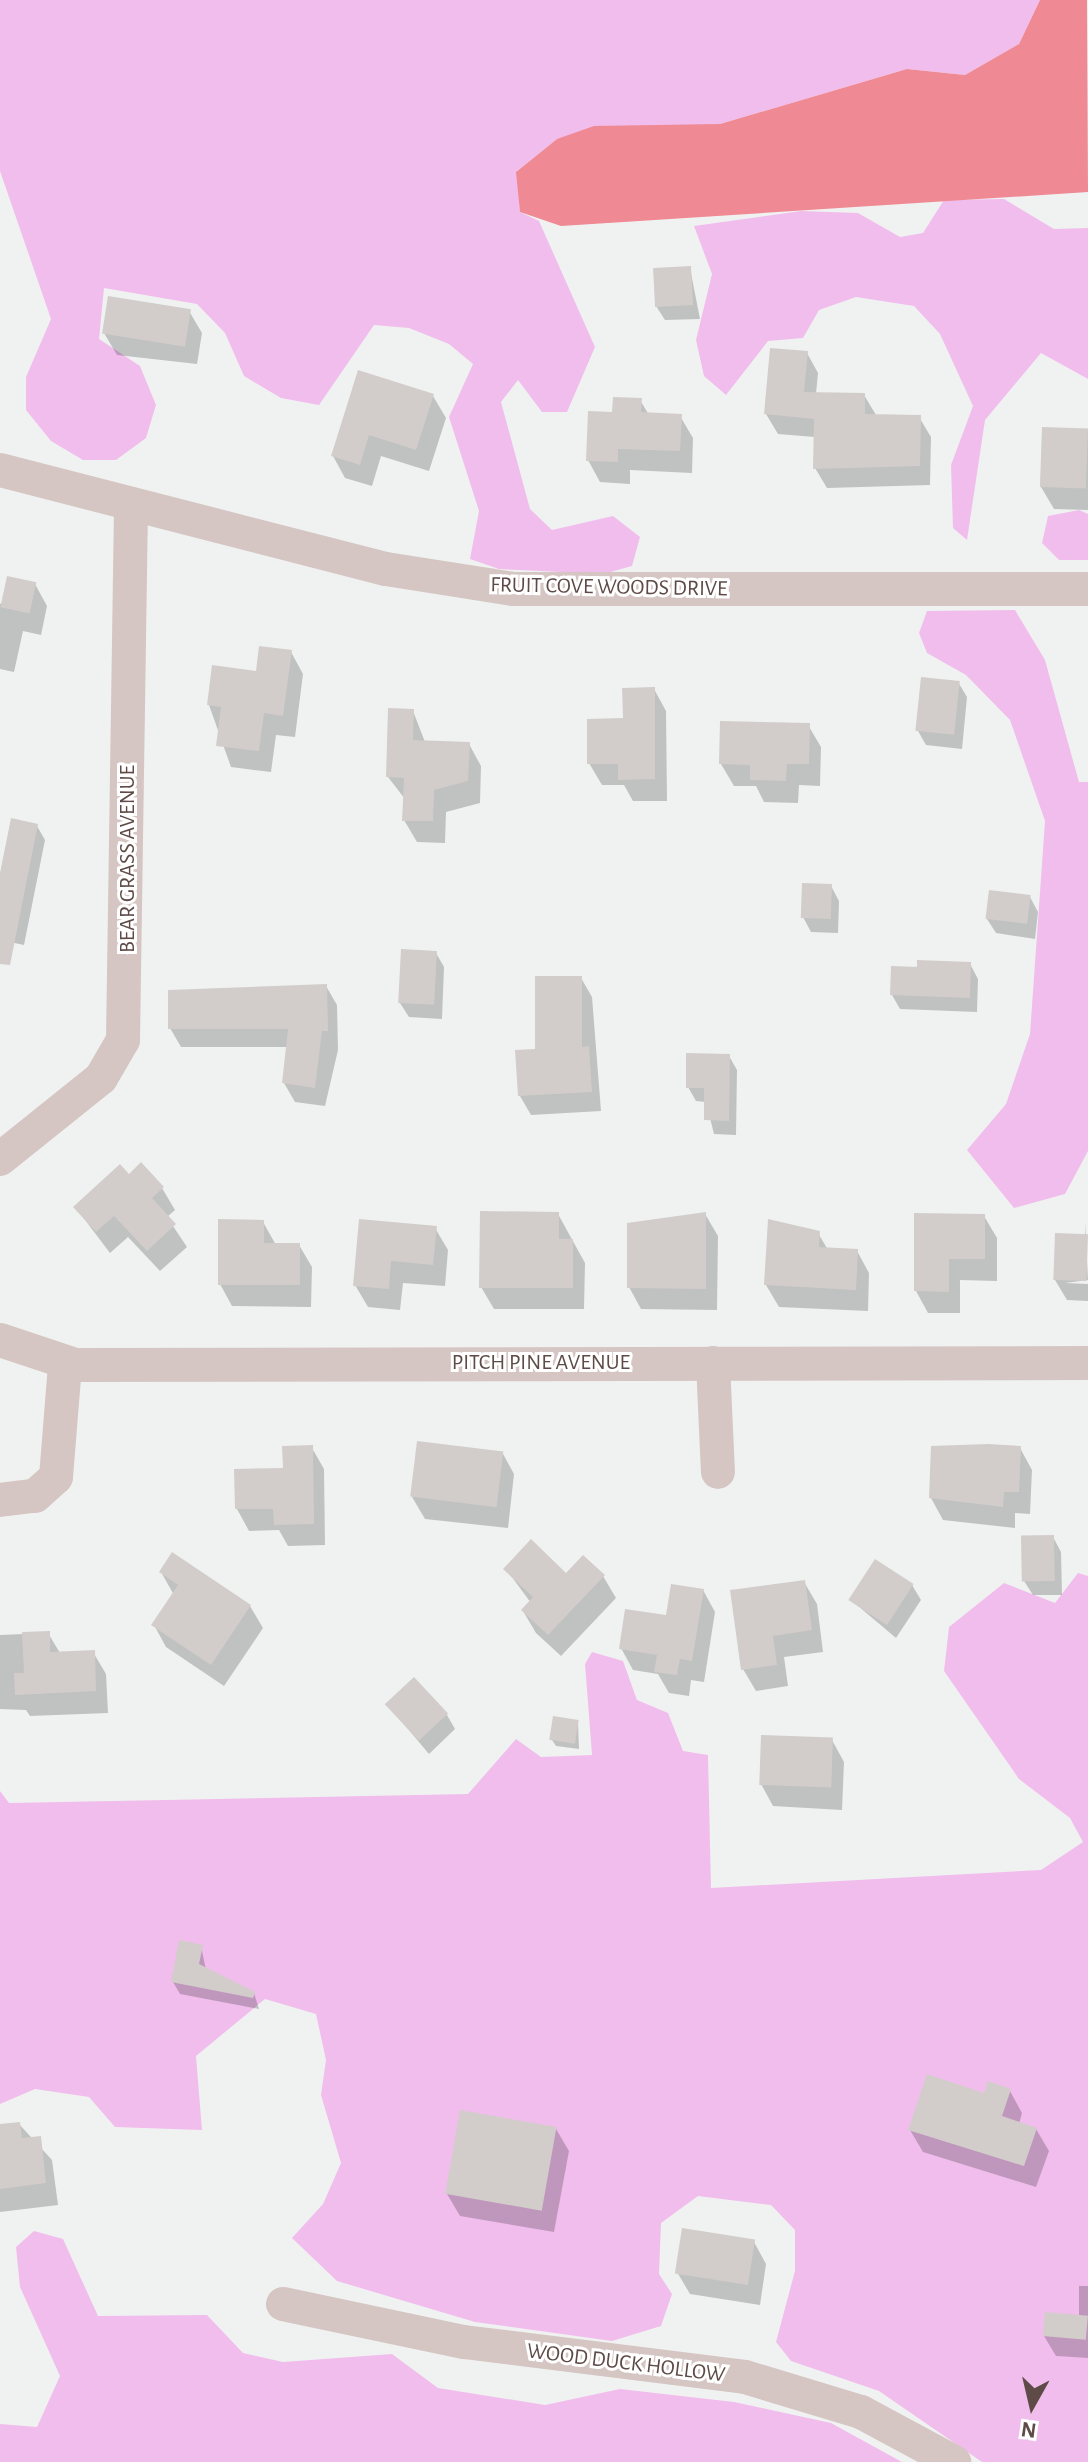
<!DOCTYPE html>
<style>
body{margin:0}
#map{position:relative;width:1088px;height:2462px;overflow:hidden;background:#f0f2f2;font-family:"Alegreya Sans",sans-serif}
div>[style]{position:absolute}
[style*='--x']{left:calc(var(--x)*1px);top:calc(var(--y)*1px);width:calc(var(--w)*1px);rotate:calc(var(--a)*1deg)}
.green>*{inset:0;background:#f1bdec}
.water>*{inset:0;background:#ef8993}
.shadow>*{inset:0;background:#0003}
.building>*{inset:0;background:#d2cdca;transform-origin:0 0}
.minor>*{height:34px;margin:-17px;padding:0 17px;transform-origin:17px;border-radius:17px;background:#d5c6c3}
span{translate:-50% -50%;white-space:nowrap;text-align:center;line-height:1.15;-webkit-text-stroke:6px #fff;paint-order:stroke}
.street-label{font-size:22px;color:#5e4b47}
.north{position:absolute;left:992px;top:2366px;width:80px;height:80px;-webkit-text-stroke:6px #fff;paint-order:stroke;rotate:188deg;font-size:22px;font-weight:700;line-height:32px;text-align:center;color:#5e4b47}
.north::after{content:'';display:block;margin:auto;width:28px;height:36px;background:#5e4b47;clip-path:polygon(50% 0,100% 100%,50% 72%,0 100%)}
</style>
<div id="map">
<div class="green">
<div style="clip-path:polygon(0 0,1040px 0,1019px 44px,965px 75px,907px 69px,720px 124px,557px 139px,517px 171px,520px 212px,539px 221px,595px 347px,567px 412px,542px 412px,518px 380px,501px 402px,530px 509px,552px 530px,613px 516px,640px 537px,632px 566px,603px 574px,499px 569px,470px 559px,479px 511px,449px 417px,473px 364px,449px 344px,409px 328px,374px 325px,319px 405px,281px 398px,244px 376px,225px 333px,197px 304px,104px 288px,99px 339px,140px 366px,156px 405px,146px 438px,116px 460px,83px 460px,51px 441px,26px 410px,26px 377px,51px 319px,0 171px)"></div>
<div style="clip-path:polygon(1004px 199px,1054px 229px,1088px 228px,1088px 379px,1041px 353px,985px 420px,967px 540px,953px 528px,951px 465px,973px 406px,940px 334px,914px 306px,856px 297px,819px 310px,803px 338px,768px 341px,726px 395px,704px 376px,696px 340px,712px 274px,694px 226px,801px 211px,858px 213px,900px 237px,923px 233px,944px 200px)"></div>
<div style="clip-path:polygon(1079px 510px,1088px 514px,1088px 560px,1059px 560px,1042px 543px,1048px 516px)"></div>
<div style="clip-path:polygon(1015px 610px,1045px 660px,1079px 782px,1088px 782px,1088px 1151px,1065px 1194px,1014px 1208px,967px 1150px,1006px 1104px,1030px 1034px,1045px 821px,1010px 720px,966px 675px,927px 653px,919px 633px,927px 611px)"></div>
<div style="clip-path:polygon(1078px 1573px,1088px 1576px,1088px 2462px,982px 2462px,879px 2391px,791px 2361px,776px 2342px,795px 2271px,795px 2230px,771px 2205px,698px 2196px,661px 2223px,659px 2274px,672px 2294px,661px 2326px,612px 2341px,475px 2322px,337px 2281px,292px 2238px,323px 2204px,341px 2163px,321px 2095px,326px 2060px,316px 2014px,265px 1999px,196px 2056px,202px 2130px,115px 2127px,89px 2097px,35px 2089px,0 2104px,0 1791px,9px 1803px,468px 1794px,516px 1739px,541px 1757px,592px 1755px,585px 1664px,592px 1652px,623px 1661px,637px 1700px,668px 1713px,683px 1751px,708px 1755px,711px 1888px,1041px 1870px,1083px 1842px,1070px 1818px,1019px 1779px,944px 1671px,949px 1627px,1004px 1583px,1055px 1603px)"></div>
<div style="clip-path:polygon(34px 2231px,63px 2239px,98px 2316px,207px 2315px,243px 2353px,283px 2362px,392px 2354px,438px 2388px,545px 2405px,620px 2389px,734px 2402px,831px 2423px,902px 2462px,0 2462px,0 2424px,37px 2427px,60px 2376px,20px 2287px,16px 2247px)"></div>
</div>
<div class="water">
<div style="clip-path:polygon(1040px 0,1087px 0,1088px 192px,561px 226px,520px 212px,516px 172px,557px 139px,594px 126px,720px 124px,907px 69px,965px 75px,1019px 44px)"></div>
</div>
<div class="shadow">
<div style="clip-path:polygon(690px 268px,700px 319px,665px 320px,656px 306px)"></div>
<div style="clip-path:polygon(189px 311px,202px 333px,197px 364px,117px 355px,104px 333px)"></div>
<div style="clip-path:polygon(807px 353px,818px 373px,816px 394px,864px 395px,876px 415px,919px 417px,931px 437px,930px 485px,827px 488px,815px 468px,815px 437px,778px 434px,766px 414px)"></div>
<div style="clip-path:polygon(433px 396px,446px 418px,429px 471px,381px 456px,372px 486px,345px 478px,333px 456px)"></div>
<div style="clip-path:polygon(640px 400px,649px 415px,680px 416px,693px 438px,692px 473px,630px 470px,630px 484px,600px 482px,588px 460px,614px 414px)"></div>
<div style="clip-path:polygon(1088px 429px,1088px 510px,1054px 509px,1041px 487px)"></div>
<div style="clip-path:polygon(35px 584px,47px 606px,41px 635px,23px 631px,14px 672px,0 669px,0 604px)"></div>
<div style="clip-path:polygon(291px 652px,303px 674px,295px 737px,276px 735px,271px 772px,231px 767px,209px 705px)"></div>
<div style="clip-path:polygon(958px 682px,967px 697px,962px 749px,926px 745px,918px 731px)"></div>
<div style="clip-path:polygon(654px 689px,666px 711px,667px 801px,633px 801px,624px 785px,602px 785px,589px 763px)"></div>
<div style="clip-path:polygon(413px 711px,425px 742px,469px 744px,481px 766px,480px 803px,446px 812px,445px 843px,417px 842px,404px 820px,405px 799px,388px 777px)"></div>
<div style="clip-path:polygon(808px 725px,821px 747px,820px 786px,799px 785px,798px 803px,764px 802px,756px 786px,734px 786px,721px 764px)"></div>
<div style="clip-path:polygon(37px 826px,45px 840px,24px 945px,0 940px,0 873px)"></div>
<div style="clip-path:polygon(831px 886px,839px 901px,838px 933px,811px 932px,803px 917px)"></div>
<div style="clip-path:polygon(1030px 897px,1038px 912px,1035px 939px,996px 933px,987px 919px)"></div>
<div style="clip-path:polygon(436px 953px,444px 967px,442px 1019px,409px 1017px,400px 1003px)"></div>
<div style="clip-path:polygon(970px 964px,978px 979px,977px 1012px,900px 1009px,892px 995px,893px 968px)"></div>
<div style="clip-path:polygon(581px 978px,592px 997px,601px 1111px,531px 1115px,520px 1096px)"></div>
<div style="clip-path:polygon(326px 986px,337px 1005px,338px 1050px,325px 1106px,295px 1102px,284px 1083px,288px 1047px,181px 1047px,170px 1028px)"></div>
<div style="clip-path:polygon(729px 1056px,737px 1070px,736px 1135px,714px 1134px,706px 1102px,696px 1101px,688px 1087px)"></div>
<div style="clip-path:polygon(129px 1176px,162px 1188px,175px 1210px,167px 1217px,187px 1247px,160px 1271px,128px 1237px,110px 1253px,76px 1208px)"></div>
<div style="clip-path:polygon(558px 1214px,585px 1263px,584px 1309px,494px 1309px,481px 1287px)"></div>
<div style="clip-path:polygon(705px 1214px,718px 1236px,717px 1310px,641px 1309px,629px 1287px)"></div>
<div style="clip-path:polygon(984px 1216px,997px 1238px,997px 1281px,960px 1280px,960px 1313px,928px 1313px,916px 1291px)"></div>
<div style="clip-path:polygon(770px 1221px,818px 1233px,828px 1250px,857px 1251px,869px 1273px,868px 1311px,779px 1307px,766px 1285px)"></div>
<div style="clip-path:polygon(263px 1222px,276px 1245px,299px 1245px,312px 1267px,311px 1307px,232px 1306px,220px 1284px)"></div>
<div style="clip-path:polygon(1085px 1222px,1088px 1280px,1065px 1283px,1088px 1284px,1088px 1301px,1067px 1300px,1055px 1280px,1085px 1236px)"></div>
<div style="clip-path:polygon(435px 1228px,448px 1250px,445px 1286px,403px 1283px,400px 1310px,368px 1307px,355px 1285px)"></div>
<div style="clip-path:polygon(312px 1448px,324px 1469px,325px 1545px,288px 1546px,279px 1530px,249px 1531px,237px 1509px)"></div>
<div style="clip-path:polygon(1020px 1448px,1032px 1470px,1030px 1514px,1015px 1513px,1015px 1528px,943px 1520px,931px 1498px)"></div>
<div style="clip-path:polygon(502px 1452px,514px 1474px,508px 1528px,425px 1519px,412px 1497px)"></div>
<div style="clip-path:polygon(1053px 1537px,1061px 1552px,1062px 1595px,1033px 1595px,1024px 1581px)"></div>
<div style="clip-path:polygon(506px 1569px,603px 1576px,616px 1598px,561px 1656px,536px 1633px,523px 1611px,531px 1603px)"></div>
<div style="clip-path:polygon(161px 1572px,250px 1606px,263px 1628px,224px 1686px,166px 1647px,154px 1625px,174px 1595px)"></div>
<div style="clip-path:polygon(804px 1582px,817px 1604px,823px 1652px,784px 1657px,788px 1686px,756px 1691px,743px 1669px)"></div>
<div style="clip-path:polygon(912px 1585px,921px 1600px,896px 1638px,851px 1600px)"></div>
<div style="clip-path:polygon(703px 1590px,715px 1612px,704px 1682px,691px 1680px,689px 1696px,669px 1693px,658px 1674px,633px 1670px,621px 1648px)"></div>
<div style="clip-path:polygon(48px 1633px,60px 1653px,93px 1652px,106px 1674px,108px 1713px,30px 1716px,26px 1710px,0 1709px,0 1635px)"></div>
<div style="clip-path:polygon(387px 1704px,447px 1715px,455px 1729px,429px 1754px)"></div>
<div style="clip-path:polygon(578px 1722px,579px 1749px,556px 1746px,552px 1740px)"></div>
<div style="clip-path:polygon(832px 1740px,844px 1762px,842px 1810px,773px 1806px,761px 1784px)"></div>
<div style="clip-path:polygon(201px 1946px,206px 1970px,254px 1993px,259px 2009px,180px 1994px,173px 1982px)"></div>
<div style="clip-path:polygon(1010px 2091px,1022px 2113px,1019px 2124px,1036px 2129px,1049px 2151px,1036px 2187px,923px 2152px,910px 2130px)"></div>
<div style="clip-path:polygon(19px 2124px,52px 2160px,58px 2205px,0 2212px,0 2126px)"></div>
<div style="clip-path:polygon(556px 2129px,569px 2151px,554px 2232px,460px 2216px,447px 2194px)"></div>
<div style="clip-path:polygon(754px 2242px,766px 2264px,760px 2305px,690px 2294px,677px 2272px)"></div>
<div style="clip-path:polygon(1079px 2286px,1088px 2286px,1088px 2358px,1056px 2356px,1044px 2336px,1079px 2317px)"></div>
</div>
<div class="building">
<div style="left:691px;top:266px;width:39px;height:38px;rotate:87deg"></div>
<div style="left:108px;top:296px;width:84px;height:38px;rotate:9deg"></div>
<div style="clip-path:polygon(770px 348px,808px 351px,804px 392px,865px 393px,865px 414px,921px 415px,920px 466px,813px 469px,814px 419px,764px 414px)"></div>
<div style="clip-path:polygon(358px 370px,434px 394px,416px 450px,369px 435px,360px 465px,331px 456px)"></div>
<div style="clip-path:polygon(613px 397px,642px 398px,641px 412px,682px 414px,680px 451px,618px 449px,618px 462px,586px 461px,588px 411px,612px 412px)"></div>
<div style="left:1042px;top:427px;width:46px;height:60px;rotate:2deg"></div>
<div style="left:7px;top:576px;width:30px;height:32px;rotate:12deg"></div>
<div style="clip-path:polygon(259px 646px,292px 650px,283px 716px,264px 713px,259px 751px,216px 746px,221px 707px,207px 705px,212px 665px,256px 671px)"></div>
<div style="left:921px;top:677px;width:39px;height:54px;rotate:6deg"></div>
<div style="clip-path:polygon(655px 687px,655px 779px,618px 780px,618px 764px,587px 764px,587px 719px,623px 718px,622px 688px)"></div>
<div style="clip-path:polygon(388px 708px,414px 709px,413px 740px,470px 742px,468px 781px,434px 790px,433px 821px,402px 821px,404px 778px,386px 777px)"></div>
<div style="clip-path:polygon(720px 721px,810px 723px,809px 764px,787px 764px,786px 781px,750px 780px,750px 765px,719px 764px)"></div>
<div style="clip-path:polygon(11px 818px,38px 824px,10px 965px,0 964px,0 873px)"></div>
<div style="left:802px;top:883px;width:30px;height:35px;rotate:2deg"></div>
<div style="left:989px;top:890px;width:42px;height:29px;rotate:7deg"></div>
<div style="left:401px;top:949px;width:36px;height:54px;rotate:3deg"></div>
<div style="clip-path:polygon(917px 960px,971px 962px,970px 998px,890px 995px,891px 966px,917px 967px)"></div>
<div style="clip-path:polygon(535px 976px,582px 976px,582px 1047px,589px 1046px,592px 1092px,518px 1096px,515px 1050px,535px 1049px)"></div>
<div style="clip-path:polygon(327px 984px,328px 1031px,322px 1031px,315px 1088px,282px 1083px,288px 1029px,168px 1029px,168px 990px)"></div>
<div style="clip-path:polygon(686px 1053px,730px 1054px,729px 1121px,704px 1120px,704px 1088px,686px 1088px)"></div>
<div style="clip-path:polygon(141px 1162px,164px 1187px,152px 1198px,176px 1224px,147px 1251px,114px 1216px,96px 1232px,73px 1207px,120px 1164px,129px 1174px)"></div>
<div style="clip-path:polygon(480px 1211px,559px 1212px,559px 1239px,573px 1239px,573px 1288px,479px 1288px)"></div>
<div style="clip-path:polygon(706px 1212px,706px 1289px,627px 1288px,627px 1223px)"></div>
<div style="clip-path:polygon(914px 1213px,985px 1214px,985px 1259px,949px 1259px,949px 1292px,914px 1291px)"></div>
<div style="clip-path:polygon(218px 1219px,264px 1220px,264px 1243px,300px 1243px,300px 1285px,218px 1285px)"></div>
<div style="clip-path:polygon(359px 1219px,437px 1226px,433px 1265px,391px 1261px,389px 1289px,353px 1286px)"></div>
<div style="clip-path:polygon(768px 1219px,820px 1231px,819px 1247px,858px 1249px,856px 1290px,764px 1285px)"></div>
<div style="left:1055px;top:1233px;width:33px;height:47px;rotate:2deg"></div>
<div style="left:417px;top:1441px;width:87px;height:56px;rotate:7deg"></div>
<div style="clip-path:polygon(988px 1444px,1021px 1446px,1019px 1492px,1004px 1492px,1003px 1507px,929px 1498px,931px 1446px)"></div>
<div style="clip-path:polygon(313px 1445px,314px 1524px,274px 1525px,273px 1509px,235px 1509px,234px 1469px,283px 1468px,282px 1446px)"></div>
<div style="left:1054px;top:1535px;width:46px;height:33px;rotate:89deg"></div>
<div style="clip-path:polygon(531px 1539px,566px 1573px,583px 1555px,605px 1575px,548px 1635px,521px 1610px,533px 1597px,503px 1569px)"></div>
<div style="clip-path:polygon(172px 1552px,251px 1605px,211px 1665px,151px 1625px,178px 1585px,159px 1572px)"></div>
<div style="left:875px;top:1559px;width:46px;height:49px;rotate:33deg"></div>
<div style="clip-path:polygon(805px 1580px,812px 1630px,773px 1636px,777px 1665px,741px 1670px,730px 1590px)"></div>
<div style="clip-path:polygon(671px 1584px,704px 1589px,692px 1661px,680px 1659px,677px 1675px,654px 1672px,657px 1655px,619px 1649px,625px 1609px,666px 1615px)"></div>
<div style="clip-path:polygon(50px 1631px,50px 1652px,95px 1650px,96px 1691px,15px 1695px,14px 1673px,24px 1673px,22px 1632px)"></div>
<div style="left:414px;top:1677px;width:50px;height:40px;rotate:47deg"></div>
<div style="left:553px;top:1716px;width:26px;height:24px;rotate:9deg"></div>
<div style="left:761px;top:1735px;width:72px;height:50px;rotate:2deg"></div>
<div style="clip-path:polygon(179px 1940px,203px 1945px,199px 1964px,255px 1992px,253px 1998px,171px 1982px)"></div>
<div style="clip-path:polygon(927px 2074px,984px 2093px,988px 2081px,1011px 2089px,1002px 2116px,1037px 2128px,1024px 2166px,908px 2130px)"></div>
<div style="left:460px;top:2110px;width:98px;height:85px;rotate:10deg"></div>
<div style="clip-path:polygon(20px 2122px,22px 2138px,41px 2136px,46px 2183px,0 2189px,0 2124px)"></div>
<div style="left:682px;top:2228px;width:74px;height:46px;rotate:9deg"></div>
<div style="left:1045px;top:2312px;width:43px;height:24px;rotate:5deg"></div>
</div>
<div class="minor">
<div style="--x:0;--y:470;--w:398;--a:14.4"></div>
<div style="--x:386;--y:569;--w:130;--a:8.9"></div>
<div style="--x:514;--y:589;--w:574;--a:0"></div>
<div style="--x:0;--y:1159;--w:129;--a:-38.7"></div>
<div style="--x:101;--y:1078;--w:44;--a:-59.9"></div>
<div style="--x:123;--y:1040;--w:536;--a:-89.14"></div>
<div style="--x:0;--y:1340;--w:79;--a:18.4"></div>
<div style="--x:75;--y:1365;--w:1013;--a:-0.11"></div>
<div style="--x:713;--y:1363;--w:109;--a:87.4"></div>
<div style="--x:0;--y:1500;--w:35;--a:-7"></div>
<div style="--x:35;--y:1496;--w:28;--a:-42"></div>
<div style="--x:56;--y:1477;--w:113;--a:-85.4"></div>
<div style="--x:283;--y:2304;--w:185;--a:11.9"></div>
<div style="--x:464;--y:2342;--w:283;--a:7.1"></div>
<div style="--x:745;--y:2377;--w:121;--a:16.8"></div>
<div style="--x:861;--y:2412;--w:106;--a:28.3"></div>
</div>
<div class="street-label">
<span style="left:609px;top:587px;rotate:1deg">FRUIT COVE WOODS DRIVE</span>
<span style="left:128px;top:859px;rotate:-90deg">BEAR GRASS AVENUE</span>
<span style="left:541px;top:1363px">PITCH PINE AVENUE</span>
<span style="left:626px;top:2363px;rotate:7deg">WOOD DUCK HOLLOW</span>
</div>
<div class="north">N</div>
</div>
